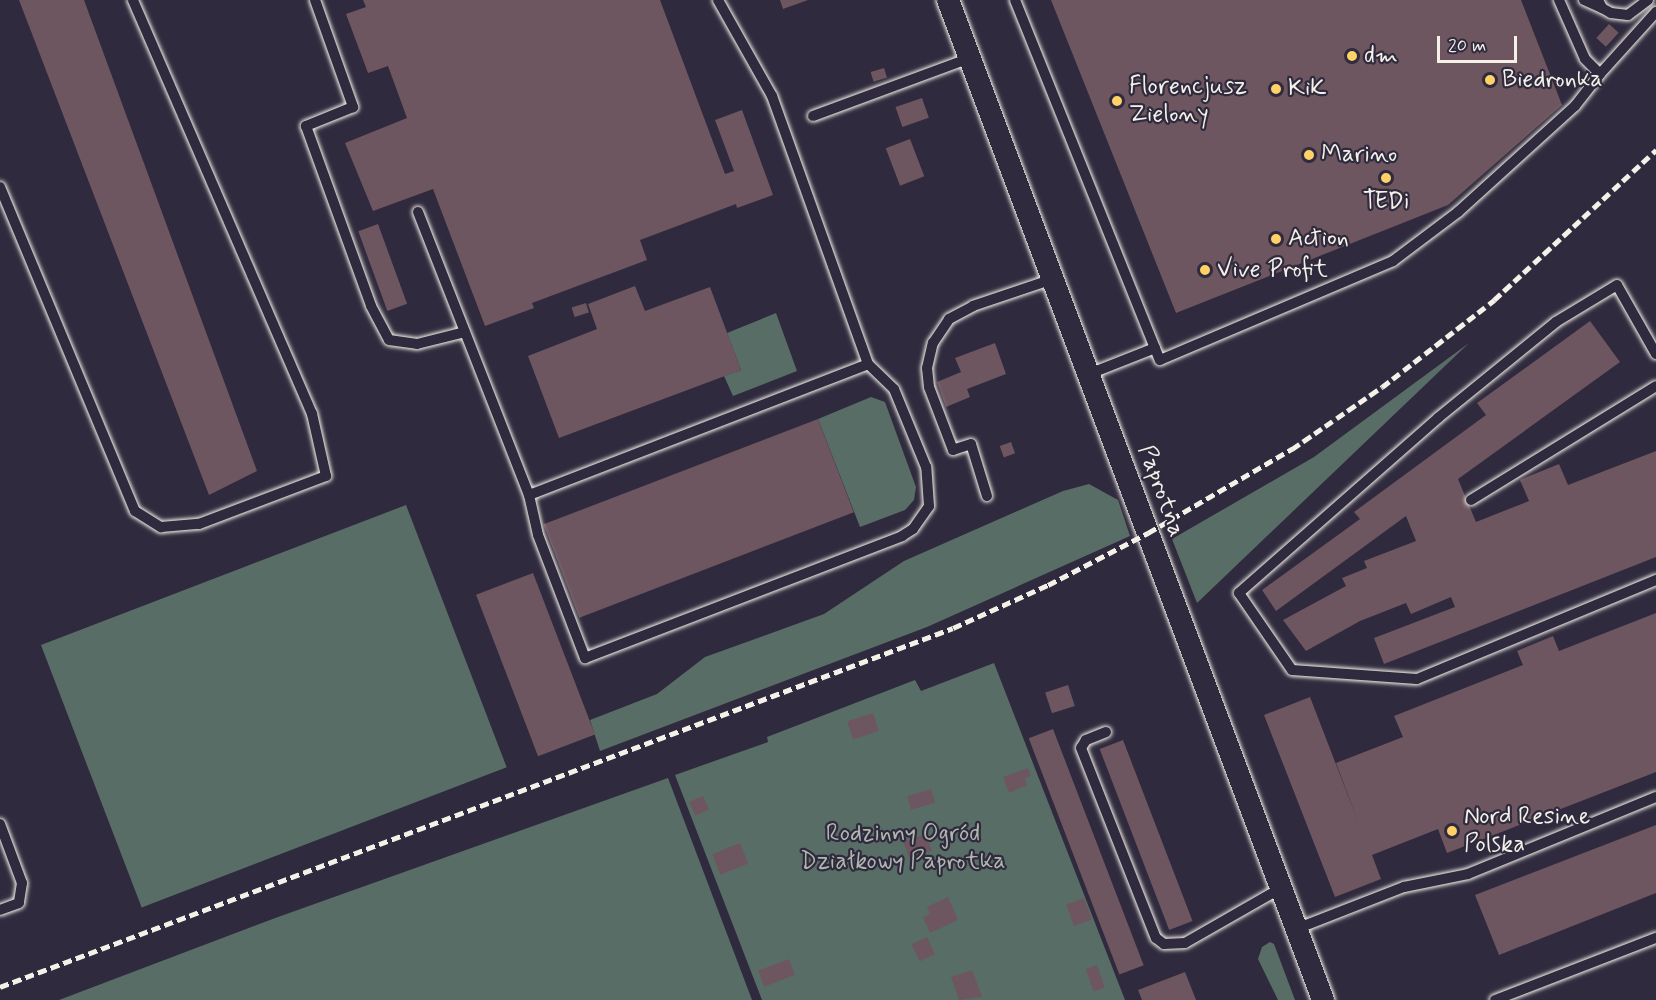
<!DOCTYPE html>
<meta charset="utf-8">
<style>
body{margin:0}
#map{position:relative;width:1656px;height:1000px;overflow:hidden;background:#2f2a3d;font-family:Mynerve,sans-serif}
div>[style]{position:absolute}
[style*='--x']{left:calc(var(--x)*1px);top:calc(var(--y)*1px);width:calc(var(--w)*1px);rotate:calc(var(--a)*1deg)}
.green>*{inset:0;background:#596d67;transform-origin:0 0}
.building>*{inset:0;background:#6d5660;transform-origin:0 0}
.roads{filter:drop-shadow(0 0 2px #f4f1e8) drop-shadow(0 0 2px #f4f1e8)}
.service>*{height:10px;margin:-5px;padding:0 5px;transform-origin:5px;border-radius:5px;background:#2f2a3d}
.minor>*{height:22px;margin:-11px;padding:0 11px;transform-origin:11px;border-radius:11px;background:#2f2a3d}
.rail>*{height:4.5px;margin-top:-2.25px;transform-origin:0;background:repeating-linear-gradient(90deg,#f4f1e8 0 9px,transparent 0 13.5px)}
.dots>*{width:16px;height:16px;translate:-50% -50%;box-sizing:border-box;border:3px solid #2f2a3d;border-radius:50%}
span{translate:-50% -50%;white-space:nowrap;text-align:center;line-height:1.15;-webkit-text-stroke:4.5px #2f2a3d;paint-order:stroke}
.poi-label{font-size:24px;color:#f4f1e8}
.left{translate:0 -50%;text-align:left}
.street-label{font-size:24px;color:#f4f1e8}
.park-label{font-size:24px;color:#aeb6ae}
.scale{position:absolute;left:1437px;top:36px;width:80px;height:27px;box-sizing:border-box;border:3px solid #f4f1e8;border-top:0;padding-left:8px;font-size:18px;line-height:21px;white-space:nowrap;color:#f4f1e8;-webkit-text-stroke:4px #2f2a3d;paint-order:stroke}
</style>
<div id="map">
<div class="green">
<div style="clip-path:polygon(776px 313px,797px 371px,733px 396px,724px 376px,741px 370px,727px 333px)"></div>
<div style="clip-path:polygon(1469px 343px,1197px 603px,1172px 539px,1314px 457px)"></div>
<div style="clip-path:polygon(871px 397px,885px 402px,916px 487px,914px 500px,905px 510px,860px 527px,818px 419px)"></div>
<div style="clip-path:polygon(1089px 484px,1118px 500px,1130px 536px,927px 627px,600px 751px,590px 720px,657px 694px,705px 657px,824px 614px,904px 561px,1063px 491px)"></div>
<div style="left:406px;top:505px;width:281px;height:391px;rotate:69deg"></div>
<div style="clip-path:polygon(994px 663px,1125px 1000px,762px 1000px,675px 775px,768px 742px,767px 737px,915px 680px,921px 691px)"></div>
<div style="clip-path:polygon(668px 778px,752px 1000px,59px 1000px,278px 917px)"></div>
<div style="clip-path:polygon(1270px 942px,1274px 944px,1295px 1000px,1278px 1000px,1258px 959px,1262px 947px)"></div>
</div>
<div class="building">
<div style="clip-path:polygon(19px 0,84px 0,257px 471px,209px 495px)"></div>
<div style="clip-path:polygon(363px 0,660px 0,725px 174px,734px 171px,715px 120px,742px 110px,773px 195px,737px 208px,736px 204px,640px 240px,647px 260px,532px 303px,534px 308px,485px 326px,433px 189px,373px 211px,345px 143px,407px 118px,388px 66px,368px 73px,346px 14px,366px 7px)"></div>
<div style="clip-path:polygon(780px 0,808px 0,783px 9px)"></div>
<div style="clip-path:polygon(1051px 0,1521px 0,1562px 105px,1448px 205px,1176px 313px)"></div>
<div style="left:1609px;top:24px;width:13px;height:19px;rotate:42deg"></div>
<div style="left:884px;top:68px;width:10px;height:14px;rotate:73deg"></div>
<div style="left:922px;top:98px;width:21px;height:28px;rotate:71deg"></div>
<div style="left:910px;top:139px;width:40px;height:26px;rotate:69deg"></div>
<div style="left:378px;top:224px;width:85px;height:21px;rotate:70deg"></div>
<div style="clip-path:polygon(635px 286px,645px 311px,710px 287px,741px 370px,559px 438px,528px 356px,597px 329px,588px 304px)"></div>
<div style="left:586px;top:303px;width:10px;height:15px;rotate:73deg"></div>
<div style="clip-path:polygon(1590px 321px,1620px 362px,1458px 479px,1476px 522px,1529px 501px,1520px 480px,1559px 464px,1568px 485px,1656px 451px,1656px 557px,1384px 664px,1374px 638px,1455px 607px,1451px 597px,1411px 614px,1406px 603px,1360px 621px,1306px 651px,1283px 620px,1346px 586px,1342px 578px,1367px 568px,1364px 561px,1416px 541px,1406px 516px,1276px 611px,1262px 590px,1360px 519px,1354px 512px,1486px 415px,1477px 403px)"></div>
<div style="clip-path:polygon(995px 343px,1006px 374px,967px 389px,970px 397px,946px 407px,937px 382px,961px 372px,955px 358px)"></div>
<div style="left:818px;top:419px;width:100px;height:294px;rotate:69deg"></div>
<div style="left:1011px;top:442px;width:12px;height:12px;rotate:70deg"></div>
<div style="left:533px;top:573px;width:173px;height:61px;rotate:69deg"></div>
<div style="clip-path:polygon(1656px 613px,1656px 772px,1447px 853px,1438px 829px,1372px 855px,1381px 879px,1335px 897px,1264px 715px,1310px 697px,1359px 824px,1336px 763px,1403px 737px,1394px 716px,1523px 665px,1517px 651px,1553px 636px,1559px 651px)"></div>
<div style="left:1068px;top:685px;width:22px;height:24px;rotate:72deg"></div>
<div style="left:873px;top:713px;width:19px;height:27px;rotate:72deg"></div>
<div style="left:1053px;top:729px;width:253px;height:26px;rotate:69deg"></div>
<div style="left:1123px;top:740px;width:194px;height:25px;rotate:69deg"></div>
<div style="clip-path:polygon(1028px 768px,1031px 776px,1025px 778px,1027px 785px,1009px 793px,1003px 777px)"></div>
<div style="left:931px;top:789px;width:14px;height:25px;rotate:73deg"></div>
<div style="left:703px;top:796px;width:15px;height:15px;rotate:67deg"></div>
<div style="clip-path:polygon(1656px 825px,1656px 893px,1499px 955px,1475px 895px)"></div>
<div style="left:926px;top:834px;width:18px;height:24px;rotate:71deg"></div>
<div style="left:740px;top:843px;width:22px;height:30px;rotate:68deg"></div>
<div style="clip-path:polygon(948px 897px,958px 920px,930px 933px,923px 917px,930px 914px,927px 907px)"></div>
<div style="left:1084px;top:898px;width:23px;height:19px;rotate:70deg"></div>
<div style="left:927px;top:937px;width:19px;height:17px;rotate:65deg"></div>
<div style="left:789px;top:959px;width:17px;height:33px;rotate:69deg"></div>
<div style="left:1097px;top:965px;width:24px;height:12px;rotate:71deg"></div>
<div style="clip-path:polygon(972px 970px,982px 997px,959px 1000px,951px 977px)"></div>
<div style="clip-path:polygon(1185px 972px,1196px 1000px,1142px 1000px,1138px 990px)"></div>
</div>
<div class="roads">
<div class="service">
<div style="--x:315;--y:0;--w:114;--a:70.4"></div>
<div style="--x:353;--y:107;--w:51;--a:158"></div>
<div style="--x:306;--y:126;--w:191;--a:70.1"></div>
<div style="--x:371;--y:306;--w:38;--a:62"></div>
<div style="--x:389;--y:340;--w:28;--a:8"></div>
<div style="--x:417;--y:344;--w:49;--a:-14"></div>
<div style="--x:1015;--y:0;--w:388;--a:68.1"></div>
<div style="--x:1160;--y:360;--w:253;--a:-23"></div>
<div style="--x:1393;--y:261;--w:81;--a:-37"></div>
<div style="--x:1458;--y:212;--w:158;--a:-42.2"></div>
<div style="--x:1575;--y:106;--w:41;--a:-52"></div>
<div style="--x:1559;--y:0;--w:64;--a:66.2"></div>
<div style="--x:1585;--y:59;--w:21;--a:45"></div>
<div style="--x:1600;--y:74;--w:84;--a:-47.9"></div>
<div style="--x:1584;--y:0;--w:20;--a:24"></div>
<div style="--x:1598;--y:0;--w:9;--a:63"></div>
<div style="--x:1602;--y:8;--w:10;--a:29"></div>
<div style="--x:1611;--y:13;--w:17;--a:7"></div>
<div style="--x:1628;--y:15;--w:25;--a:-37"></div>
<div style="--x:813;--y:116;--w:167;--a:-20.3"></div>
<div style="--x:0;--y:187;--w:351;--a:67.4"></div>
<div style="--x:135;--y:511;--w:31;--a:32"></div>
<div style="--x:161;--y:527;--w:38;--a:-5"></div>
<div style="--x:199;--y:524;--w:136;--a:-20.7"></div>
<div style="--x:326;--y:476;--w:64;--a:-102.7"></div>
<div style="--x:312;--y:414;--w:451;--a:-113.4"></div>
<div style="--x:418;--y:212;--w:304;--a:68.6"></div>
<div style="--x:529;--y:495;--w:363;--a:-21.1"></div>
<div style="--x:1656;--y:354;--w:79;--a:-119.5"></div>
<div style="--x:1617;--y:285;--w:71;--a:148.8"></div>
<div style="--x:1556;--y:322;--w:152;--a:140.9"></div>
<div style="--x:1438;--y:418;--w:265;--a:138.7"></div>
<div style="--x:1239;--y:593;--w:93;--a:55.5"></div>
<div style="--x:1292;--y:670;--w:125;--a:4.1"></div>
<div style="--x:1417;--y:679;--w:259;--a:-22.5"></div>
<div style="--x:1089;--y:374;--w:71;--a:-21.5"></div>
<div style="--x:529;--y:495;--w:41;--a:77.3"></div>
<div style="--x:538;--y:535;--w:132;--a:69.1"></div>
<div style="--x:585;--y:658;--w:340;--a:-21"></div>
<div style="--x:902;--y:536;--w:13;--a:-32"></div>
<div style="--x:913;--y:529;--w:28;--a:-55"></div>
<div style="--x:929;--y:506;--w:39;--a:-94"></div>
<div style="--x:926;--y:467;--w:84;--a:-112.3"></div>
<div style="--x:894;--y:389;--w:36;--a:-136"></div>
<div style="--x:868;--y:364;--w:285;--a:-109.7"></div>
<div style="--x:772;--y:96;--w:110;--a:-119.4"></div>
<div style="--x:987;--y:496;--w:54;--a:-107.1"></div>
<div style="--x:971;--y:444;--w:19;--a:162"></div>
<div style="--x:953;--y:450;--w:67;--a:-110.9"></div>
<div style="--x:929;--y:387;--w:19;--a:-96"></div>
<div style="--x:927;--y:368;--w:26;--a:-77"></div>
<div style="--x:933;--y:343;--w:29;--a:-56"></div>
<div style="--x:949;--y:319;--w:27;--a:-28"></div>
<div style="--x:973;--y:306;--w:84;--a:-18.6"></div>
<div style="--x:1471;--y:500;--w:217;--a:-31.6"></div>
<div style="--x:1106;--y:732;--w:22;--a:158"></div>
<div style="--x:1086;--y:740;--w:9;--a:122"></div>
<div style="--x:1081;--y:748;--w:204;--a:68.5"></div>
<div style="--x:1156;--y:938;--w:10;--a:37"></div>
<div style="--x:1164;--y:944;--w:21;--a:-3"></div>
<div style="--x:1185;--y:943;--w:111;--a:-29.8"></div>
<div style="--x:0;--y:824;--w:63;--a:69.6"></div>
<div style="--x:22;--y:883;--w:20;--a:99"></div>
<div style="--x:19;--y:903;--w:20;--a:160"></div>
<div style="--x:1296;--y:929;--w:116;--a:-21.3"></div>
<div style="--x:1404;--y:887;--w:65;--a:-11.5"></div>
<div style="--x:1468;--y:874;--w:203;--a:-22.3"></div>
<div style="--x:1495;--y:1000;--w:173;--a:-21.1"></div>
</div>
<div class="minor">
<div style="--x:948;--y:0;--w:1068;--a:69.44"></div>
</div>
</div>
<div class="rail">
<div style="--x:0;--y:987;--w:1018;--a:-20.64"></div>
<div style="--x:953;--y:628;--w:104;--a:-24.4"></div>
<div style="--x:1048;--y:585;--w:113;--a:-27.5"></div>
<div style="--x:1148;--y:533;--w:167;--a:-30.3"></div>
<div style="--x:1292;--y:449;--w:109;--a:-34.6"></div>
<div style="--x:1382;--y:387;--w:142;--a:-37.8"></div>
<div style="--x:1494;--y:300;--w:221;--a:-42.8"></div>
</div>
<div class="dots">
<div style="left:1352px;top:56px;background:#ffd166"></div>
<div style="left:1490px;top:80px;background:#ffd166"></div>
<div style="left:1276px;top:89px;background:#ffd166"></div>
<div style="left:1117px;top:101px;background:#ffd166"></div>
<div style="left:1309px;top:155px;background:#ffd166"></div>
<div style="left:1386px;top:178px;background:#ffd166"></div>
<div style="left:1276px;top:239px;background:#ffd166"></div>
<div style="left:1205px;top:270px;background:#ffd166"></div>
<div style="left:1452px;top:831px;background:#ffd166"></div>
</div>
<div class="poi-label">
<span class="left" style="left:1364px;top:56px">dm</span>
<span class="left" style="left:1502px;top:80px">Biedronka</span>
<span class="left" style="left:1129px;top:101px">Florencjusz<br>Zielony</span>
<span class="left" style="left:1288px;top:89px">KiK</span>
<span class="left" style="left:1321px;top:155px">Marino</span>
<span style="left:1386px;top:202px">TEDi</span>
<span class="left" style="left:1288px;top:239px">Action</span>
<span class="left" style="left:1217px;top:270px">Vive Profit</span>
<span class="left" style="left:1464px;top:831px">Nord Resine<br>Polska</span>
</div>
<div class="street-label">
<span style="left:1161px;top:491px;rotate:70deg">Paprotna</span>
</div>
<div class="park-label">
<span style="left:903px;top:848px">Rodzinny Ogród<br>Działkowy Paprotka</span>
</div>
<div class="scale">20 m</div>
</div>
